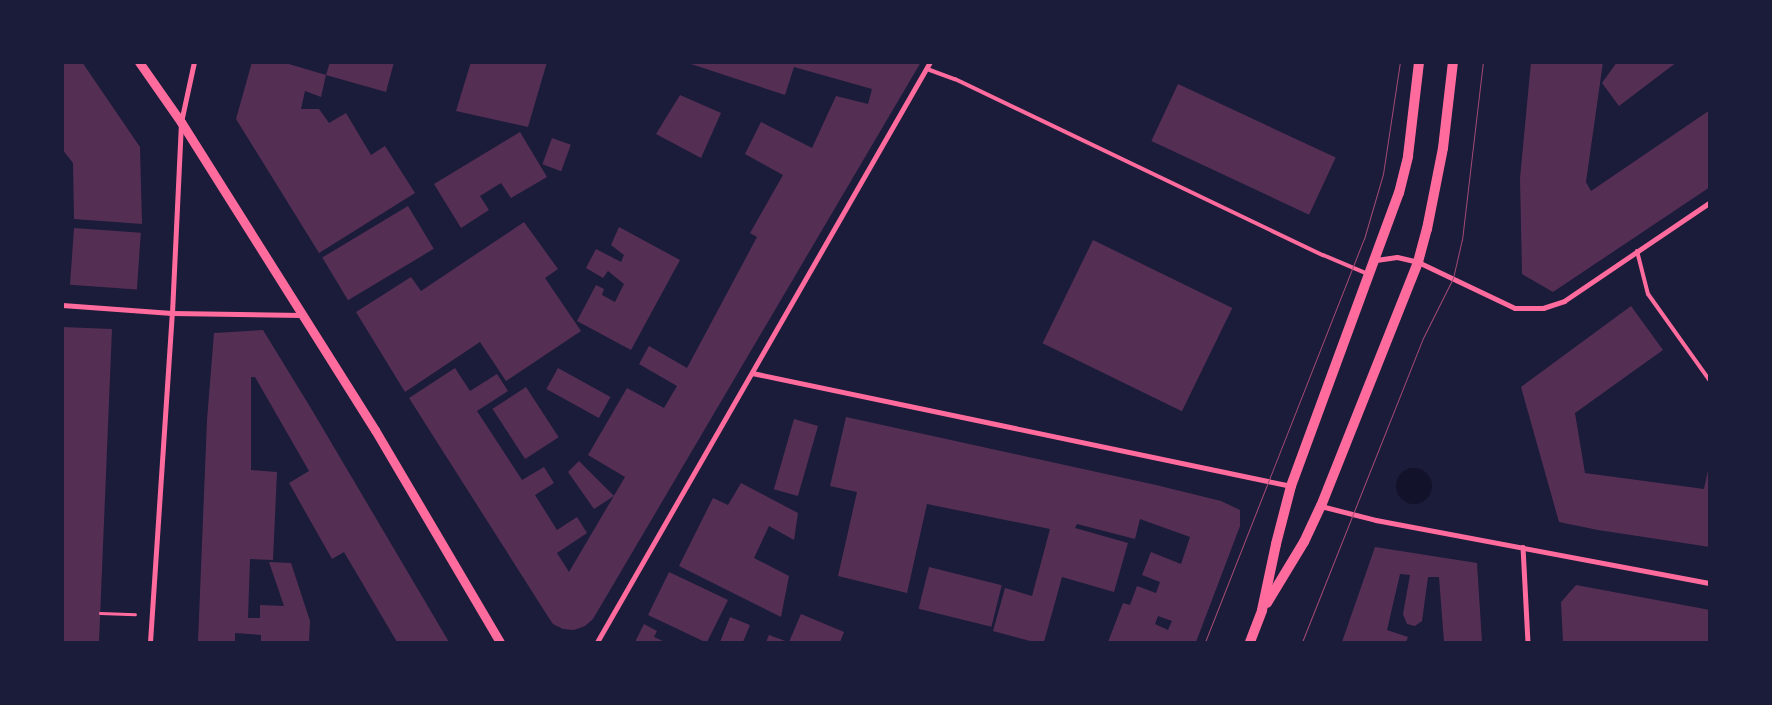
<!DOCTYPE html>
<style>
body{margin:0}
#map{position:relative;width:1772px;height:705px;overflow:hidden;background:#1b1b3a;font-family:"PT Sans",sans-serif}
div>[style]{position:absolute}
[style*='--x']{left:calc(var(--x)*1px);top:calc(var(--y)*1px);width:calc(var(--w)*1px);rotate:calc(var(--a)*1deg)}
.water>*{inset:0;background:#12122b}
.round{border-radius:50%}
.building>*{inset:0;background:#542f53;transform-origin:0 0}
.path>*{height:3px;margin:-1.5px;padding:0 1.5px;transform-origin:1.5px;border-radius:1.5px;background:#ff6b9d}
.service>*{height:4px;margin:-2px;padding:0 2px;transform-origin:2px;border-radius:2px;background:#ff6b9d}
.pedestrian>*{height:4.5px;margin:-2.25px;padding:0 2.25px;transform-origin:2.25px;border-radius:2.25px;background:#ff6b9d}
.minor>*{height:5px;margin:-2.5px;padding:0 2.5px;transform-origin:2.5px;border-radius:2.5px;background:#ff6b9d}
.tertiary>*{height:9px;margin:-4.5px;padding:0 4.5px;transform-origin:4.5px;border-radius:4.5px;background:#ff6b9d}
.secondary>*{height:10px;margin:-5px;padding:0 5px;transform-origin:5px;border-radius:5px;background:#ff6b9d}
.tram>*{height:1px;margin:-0.5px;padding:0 0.5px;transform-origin:0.5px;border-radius:0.5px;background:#a44b75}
span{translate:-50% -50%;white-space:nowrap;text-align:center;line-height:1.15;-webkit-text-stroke:4px #1b1b3a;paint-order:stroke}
.frame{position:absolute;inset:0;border:64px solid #1b1b3a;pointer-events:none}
</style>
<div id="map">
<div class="water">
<div class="round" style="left:1396px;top:468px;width:36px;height:36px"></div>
</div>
<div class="building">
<div style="clip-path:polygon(62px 62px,82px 62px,140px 147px,142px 224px,74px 219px,73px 163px,62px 149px)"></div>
<div style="clip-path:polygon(252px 62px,282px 62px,326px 75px,321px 97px,305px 91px,301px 109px,319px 109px,329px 123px,346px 113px,371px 155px,385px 146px,415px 193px,319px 253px,236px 119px)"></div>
<div style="clip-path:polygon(330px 62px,394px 62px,386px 92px,326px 75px)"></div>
<div style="clip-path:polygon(471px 62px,547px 62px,528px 127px,456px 111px)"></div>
<div style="clip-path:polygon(685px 62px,921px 62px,593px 619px,585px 626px,574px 630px,563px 629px,553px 624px,547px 615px,409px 398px,455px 368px,470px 391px,497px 374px,508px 391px,477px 411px,522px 480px,544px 467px,554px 483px,535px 495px,557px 530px,577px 517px,587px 533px,557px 553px,569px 572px,625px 477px,588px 455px,616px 407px,627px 388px,664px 408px,677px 386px,639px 364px,649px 346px,687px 368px,757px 237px,750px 233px,783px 175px,745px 154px,761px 122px,812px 148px,836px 96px,868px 104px,872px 89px,794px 67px,785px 95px)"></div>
<div style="clip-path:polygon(1531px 62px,1603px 62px,1586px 182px,1591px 191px,1710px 110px,1710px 187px,1553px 292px,1522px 274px,1520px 178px)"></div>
<div style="clip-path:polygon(1617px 62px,1677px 62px,1619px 106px,1602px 83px)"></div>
<div style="left:1178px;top:84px;width:174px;height:63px;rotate:25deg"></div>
<div style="clip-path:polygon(680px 95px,721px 113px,701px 158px,656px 134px)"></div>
<div style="clip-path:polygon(520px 132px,547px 177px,511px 198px,501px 183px,480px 196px,489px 210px,461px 228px,434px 184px)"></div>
<div style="left:552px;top:138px;width:20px;height:28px;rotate:20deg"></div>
<div style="left:408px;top:206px;width:50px;height:100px;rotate:59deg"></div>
<div style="clip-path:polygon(524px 222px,558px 269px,545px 278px,581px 331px,506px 381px,480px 342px,405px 392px,356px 312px,411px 277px,421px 291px)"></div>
<div style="clip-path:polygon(619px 227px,680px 260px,631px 350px,577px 321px,596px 285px,604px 289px,602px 295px,615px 302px,624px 284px,608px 271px,603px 278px,586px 268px,596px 249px,621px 262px,624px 255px,611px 245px)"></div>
<div style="left:74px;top:228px;width:67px;height:57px;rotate:4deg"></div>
<div style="left:1093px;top:240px;width:155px;height:115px;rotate:26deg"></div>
<div style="clip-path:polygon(1631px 306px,1663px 350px,1575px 413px,1585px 473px,1704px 489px,1710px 461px,1710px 547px,1598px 530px,1559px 522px,1521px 387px)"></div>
<div style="clip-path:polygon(62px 327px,112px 329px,99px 642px,62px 642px)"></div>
<div style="clip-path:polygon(263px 330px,312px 410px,449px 642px,397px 642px,344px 552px,332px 559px,289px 483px,309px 471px,255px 377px,251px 377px,251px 470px,277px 472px,273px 560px,250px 559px,248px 618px,260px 618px,260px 605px,284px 606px,269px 562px,291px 563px,310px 621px,309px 642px,261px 642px,261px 635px,235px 633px,235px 642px,198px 642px,207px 420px,214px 333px)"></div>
<div style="left:558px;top:368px;width:60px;height:24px;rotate:29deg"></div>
<div style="left:526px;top:387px;width:60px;height:40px;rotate:57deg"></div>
<div style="clip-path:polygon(evenodd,846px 417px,1156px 485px,1221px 501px,1240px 510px,1240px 526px,1196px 642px,1108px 642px,1123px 603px,1130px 605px,1137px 586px,1156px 593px,1160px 582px,1142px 575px,1151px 552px,1181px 564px,1190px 537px,1140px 519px,1135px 539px,1077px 524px,1075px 528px,1128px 543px,1114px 592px,1062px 577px,1044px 642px,1034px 642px,993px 631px,1005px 588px,1032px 596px,1050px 529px,927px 504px,907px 593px,838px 576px,857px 492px,830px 486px,846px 417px,1158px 616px,1172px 621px,1168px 630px,1155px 624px,1158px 616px)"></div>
<div style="left:794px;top:419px;width:25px;height:73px;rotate:16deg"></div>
<div style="clip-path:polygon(579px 461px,614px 496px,594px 509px,568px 472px)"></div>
<div style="clip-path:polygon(741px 483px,798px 513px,794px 540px,769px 526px,754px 558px,789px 576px,781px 617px,679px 566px,713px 498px,728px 505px)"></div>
<div style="clip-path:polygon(1375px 547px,1477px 563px,1482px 642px,1444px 642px,1439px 577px,1428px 577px,1422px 621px,1415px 626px,1407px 624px,1403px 614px,1410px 575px,1400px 574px,1387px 630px,1408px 637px,1406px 642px,1342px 642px)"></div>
<div style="left:929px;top:567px;width:75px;height:43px;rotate:14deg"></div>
<div style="clip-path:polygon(669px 572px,728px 600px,707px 642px,702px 642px,703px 641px,648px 615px)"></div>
<div style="clip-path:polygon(1576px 585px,1710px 610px,1710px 642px,1563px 642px,1561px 602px)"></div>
<div style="clip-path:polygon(801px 614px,844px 632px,840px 642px,789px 642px)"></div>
<div style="clip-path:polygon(730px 617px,750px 625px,743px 642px,720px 642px)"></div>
<div style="clip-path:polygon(644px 624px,657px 631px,654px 637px,665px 642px,635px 642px)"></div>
<div style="clip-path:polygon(769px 635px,788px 642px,766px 642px)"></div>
</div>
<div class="path">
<div style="--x:100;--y:613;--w:35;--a:2"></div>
</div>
<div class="service">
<div style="--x:927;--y:69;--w:30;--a:20"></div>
<div style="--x:955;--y:79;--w:408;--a:25.6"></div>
<div style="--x:1323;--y:255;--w:49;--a:22.9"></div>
<div style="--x:1637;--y:251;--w:44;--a:75.7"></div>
<div style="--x:1648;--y:294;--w:107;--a:54.5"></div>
</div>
<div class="pedestrian">
<div style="--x:1321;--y:506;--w:57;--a:14.3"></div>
<div style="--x:1376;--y:520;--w:340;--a:10.7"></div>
<div style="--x:1523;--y:547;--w:95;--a:87"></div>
</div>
<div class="minor">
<div style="--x:1376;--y:260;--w:21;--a:-8"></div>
<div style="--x:1397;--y:257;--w:22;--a:13"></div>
<div style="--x:1418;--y:262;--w:107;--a:25.4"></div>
<div style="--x:1515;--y:308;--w:28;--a:0"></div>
<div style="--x:1543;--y:308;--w:22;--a:-18"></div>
<div style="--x:1564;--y:301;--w:176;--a:-34.1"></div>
<div style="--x:62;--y:305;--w:110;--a:4.2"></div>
<div style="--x:172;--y:313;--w:130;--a:0.9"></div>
<div style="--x:752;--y:373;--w:551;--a:11.84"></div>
<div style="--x:150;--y:642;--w:330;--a:-86.2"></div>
<div style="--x:172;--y:313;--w:191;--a:-87.3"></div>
<div style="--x:181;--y:122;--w:61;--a:-77.8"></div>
<div style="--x:597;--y:642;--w:669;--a:-60.14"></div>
</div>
<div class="tertiary">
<div style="--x:139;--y:62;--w:73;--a:55"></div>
<div style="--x:181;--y:122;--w:364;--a:57.8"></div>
<div style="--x:375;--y:430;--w:246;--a:59.5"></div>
</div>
<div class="secondary">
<div style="--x:1267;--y:603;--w:71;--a:-58.8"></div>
<div style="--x:1304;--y:542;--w:40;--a:-65"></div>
<div style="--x:1321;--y:506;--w:263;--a:-68.3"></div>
<div style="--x:1418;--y:262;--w:34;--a:-75"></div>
<div style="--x:1427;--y:229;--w:83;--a:-78.8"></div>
<div style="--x:1443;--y:148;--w:87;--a:-83.4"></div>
<div style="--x:1250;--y:642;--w:34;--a:-69"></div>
<div style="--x:1262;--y:610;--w:67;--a:-78"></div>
<div style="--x:1276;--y:544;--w:60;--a:-75.5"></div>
<div style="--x:1291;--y:486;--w:312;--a:-69.8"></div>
<div style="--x:1399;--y:193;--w:38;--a:-76"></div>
<div style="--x:1408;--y:156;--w:95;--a:-83.3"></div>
</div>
<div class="tram">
<div style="--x:1205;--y:642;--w:433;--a:-68.5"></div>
<div style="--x:1364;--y:239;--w:68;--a:-73.7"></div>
<div style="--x:1383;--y:174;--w:113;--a:-81.4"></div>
<div style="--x:1302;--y:642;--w:327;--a:-68.3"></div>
<div style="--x:1423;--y:338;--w:67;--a:-63.4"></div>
<div style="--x:1453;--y:278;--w:39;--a:-77"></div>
<div style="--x:1462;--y:240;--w:179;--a:-83.3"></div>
</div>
<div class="frame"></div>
</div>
